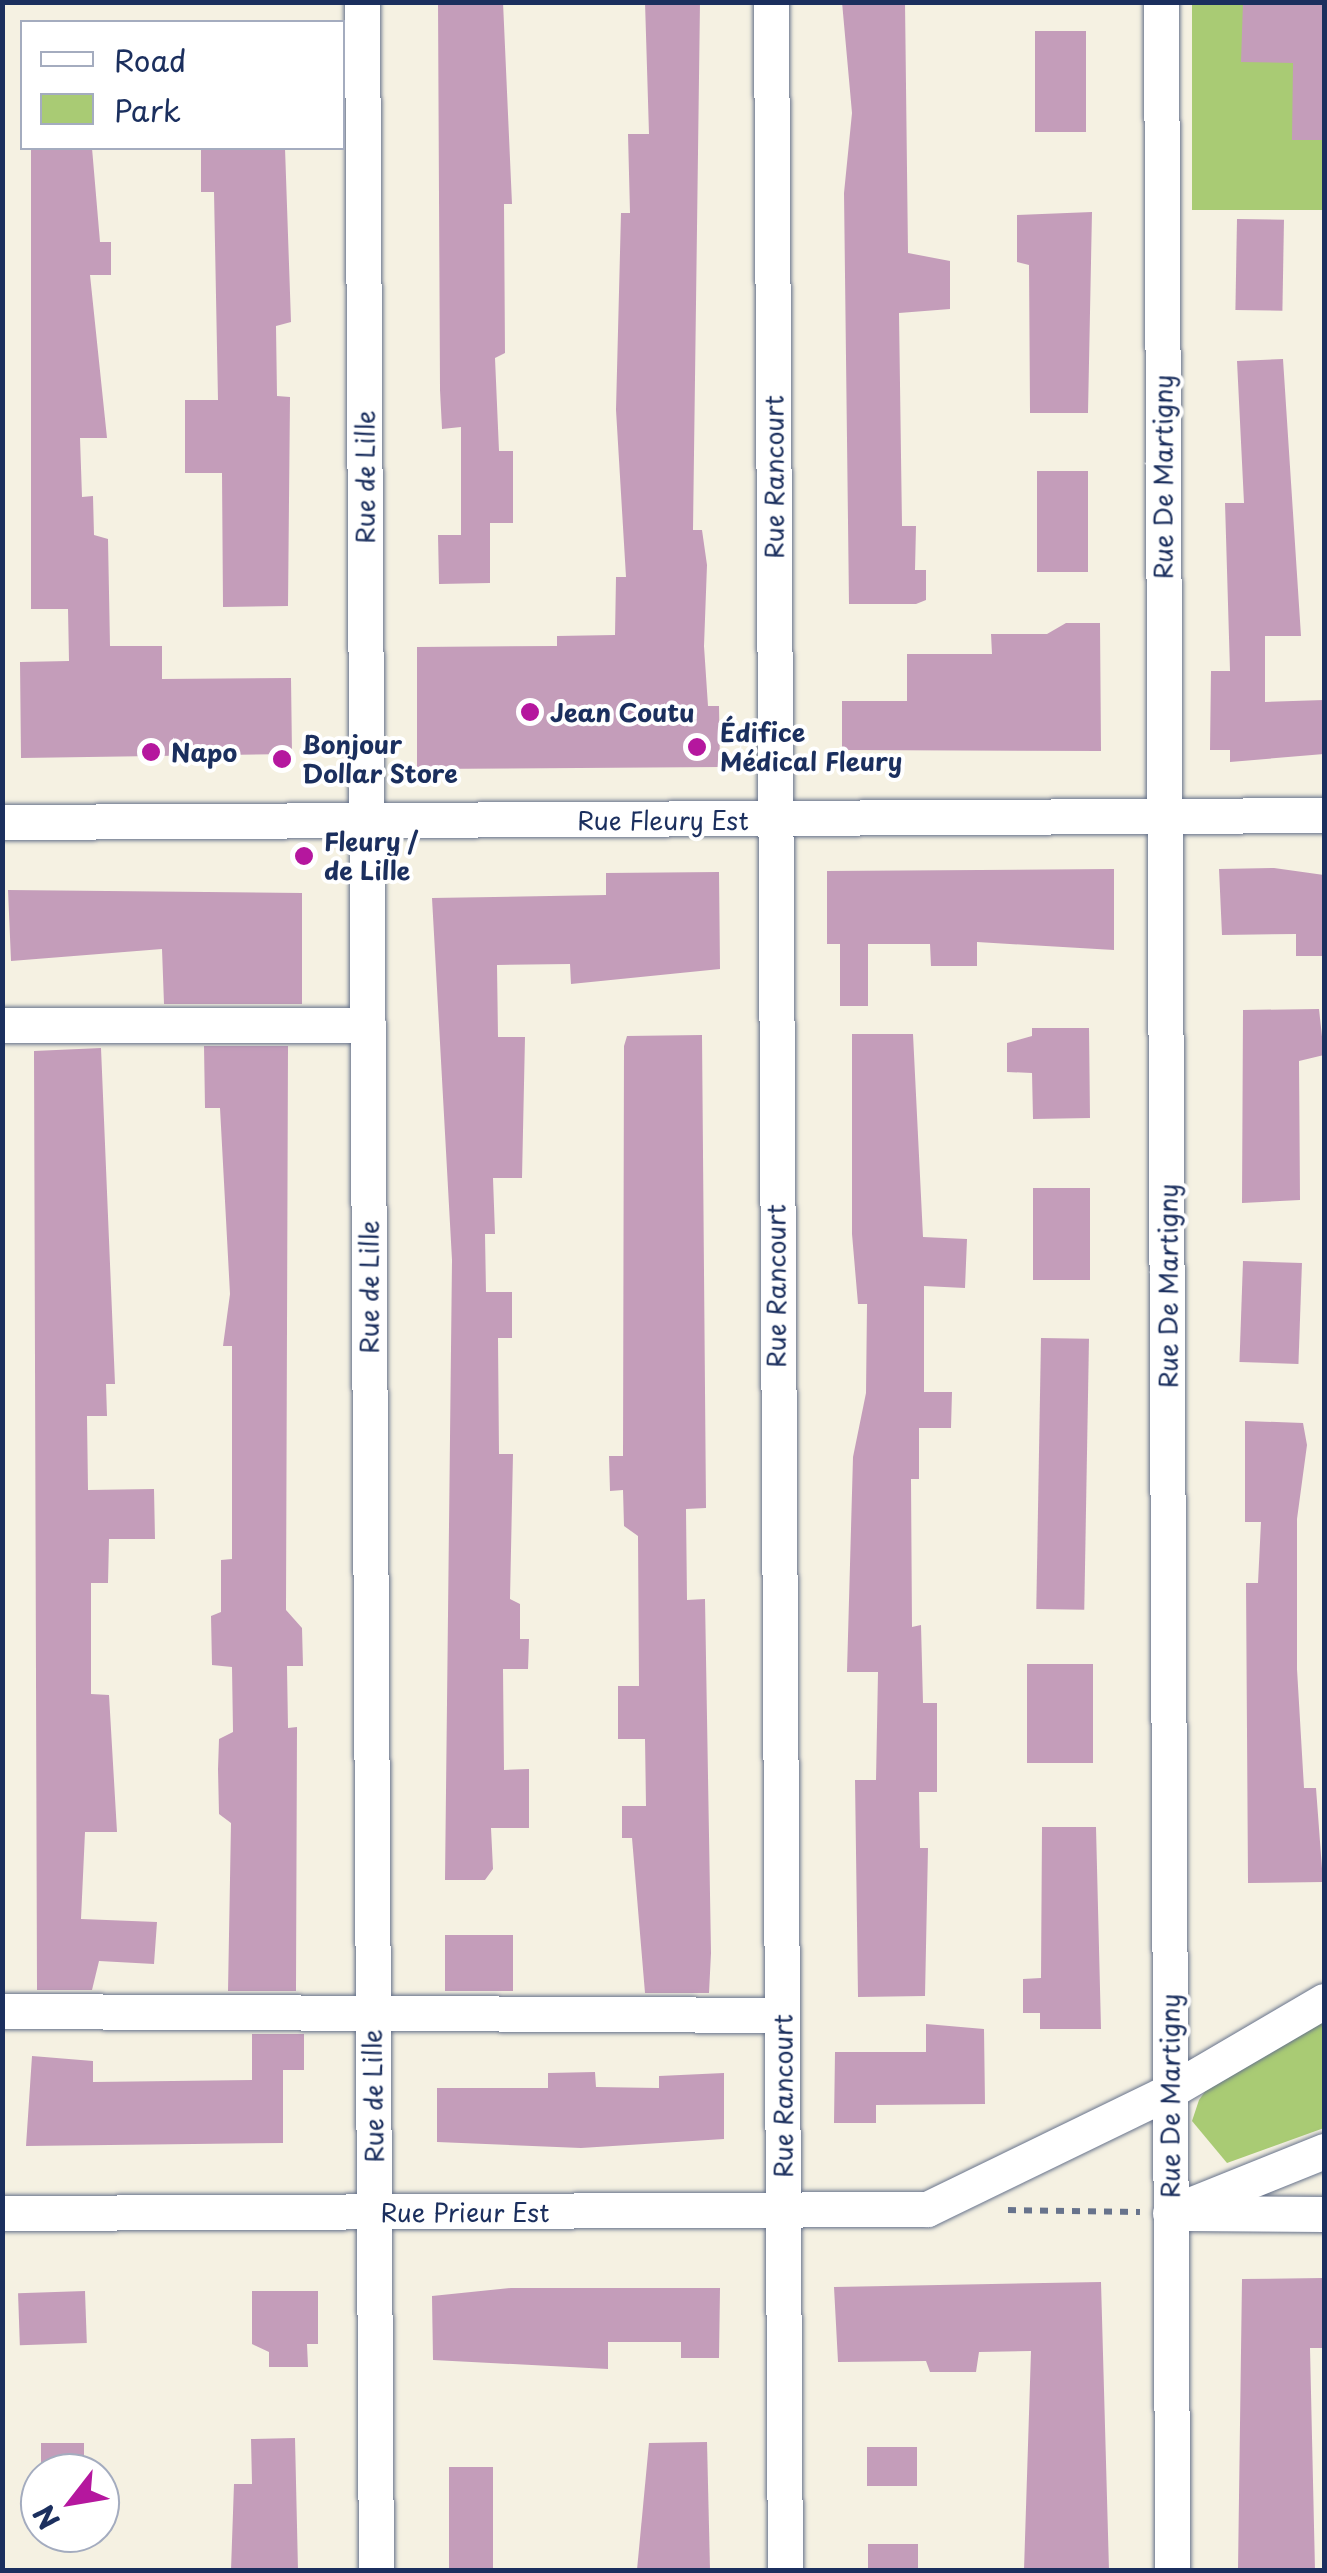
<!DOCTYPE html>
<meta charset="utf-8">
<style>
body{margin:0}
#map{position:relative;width:1327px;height:2573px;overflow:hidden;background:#f5f1e2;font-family:"Playpen Sans",sans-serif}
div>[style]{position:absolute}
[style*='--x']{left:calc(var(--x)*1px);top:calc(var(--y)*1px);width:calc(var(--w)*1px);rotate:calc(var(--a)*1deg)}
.green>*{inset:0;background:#a9cb74;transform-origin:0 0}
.building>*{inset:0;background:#c49dba;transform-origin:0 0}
.path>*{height:6px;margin-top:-3px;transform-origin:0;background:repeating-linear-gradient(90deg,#67738c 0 8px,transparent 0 16px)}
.roads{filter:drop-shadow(0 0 2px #67738c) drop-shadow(0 0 2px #67738c)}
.minor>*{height:35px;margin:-17.5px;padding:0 17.5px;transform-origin:17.5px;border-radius:17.5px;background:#fff}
.dots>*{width:28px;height:28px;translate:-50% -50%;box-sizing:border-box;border:5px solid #fff;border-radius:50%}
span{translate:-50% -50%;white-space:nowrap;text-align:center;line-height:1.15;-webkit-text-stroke:8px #fff;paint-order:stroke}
.street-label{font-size:25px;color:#1b2f5e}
.poi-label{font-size:25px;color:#1b2f5e;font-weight:700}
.left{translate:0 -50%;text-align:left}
.frame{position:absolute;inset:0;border:5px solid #1b2f5e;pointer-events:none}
.legend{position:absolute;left:20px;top:20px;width:325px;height:130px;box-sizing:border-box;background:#fff;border:2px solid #a4acbf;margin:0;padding:12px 18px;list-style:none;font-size:30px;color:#1b2f5e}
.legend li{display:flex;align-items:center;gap:20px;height:50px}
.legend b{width:50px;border:2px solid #a4acbf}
.north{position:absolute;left:20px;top:2453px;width:100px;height:100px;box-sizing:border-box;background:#fff;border:2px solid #a4acbf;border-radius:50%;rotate:239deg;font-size:28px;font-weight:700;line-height:40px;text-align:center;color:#1b2f5e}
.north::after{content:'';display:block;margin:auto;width:35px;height:45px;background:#b5179e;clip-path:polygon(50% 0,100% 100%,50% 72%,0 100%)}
</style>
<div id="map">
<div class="green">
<div style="left:1192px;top:3px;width:132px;height:207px"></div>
<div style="clip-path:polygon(1324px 2017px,1324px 2128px,1227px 2163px,1192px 2121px,1199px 2100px,1216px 2076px)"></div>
</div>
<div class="building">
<div style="clip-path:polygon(438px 2px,503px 2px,512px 204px,504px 204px,505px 353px,495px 358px,499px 451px,513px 451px,513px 523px,490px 523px,490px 583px,439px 584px,438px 535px,461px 535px,461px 427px,442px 429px,440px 390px)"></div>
<div style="clip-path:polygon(645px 2px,700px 2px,693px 530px,702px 530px,707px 565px,704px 646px,708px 706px,719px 706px,720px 767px,417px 769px,417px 647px,557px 646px,557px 636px,615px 635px,616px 577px,626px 577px,616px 410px,621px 213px,630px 213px,628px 134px,649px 134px)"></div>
<div style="clip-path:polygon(842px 2px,905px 2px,908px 253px,950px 261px,950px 309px,899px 313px,902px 526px,916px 526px,915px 570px,926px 570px,926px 600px,916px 604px,849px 604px,844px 193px,852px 113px)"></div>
<div style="clip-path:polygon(1243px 2px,1324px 2px,1324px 140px,1292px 140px,1293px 63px,1241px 62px)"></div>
<div style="left:1035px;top:31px;width:51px;height:101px"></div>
<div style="clip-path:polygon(31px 148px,92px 148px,100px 242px,111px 242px,111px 275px,90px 275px,107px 438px,80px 438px,82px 497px,93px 496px,94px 535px,108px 539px,110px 646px,162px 646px,162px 679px,291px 678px,292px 754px,21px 758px,20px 662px,69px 661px,68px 609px,31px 609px)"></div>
<div style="clip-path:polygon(201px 148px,285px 148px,291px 322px,276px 326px,277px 396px,290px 397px,288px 606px,223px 607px,222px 473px,185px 473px,185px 400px,218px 400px,214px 192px,201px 192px)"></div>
<div style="clip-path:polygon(1092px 212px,1088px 413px,1030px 413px,1029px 265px,1017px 262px,1017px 215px)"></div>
<div style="left:1237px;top:219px;width:47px;height:91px;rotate:1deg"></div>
<div style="clip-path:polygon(1283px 359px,1301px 636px,1265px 636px,1265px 702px,1324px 700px,1324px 754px,1230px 762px,1230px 750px,1210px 750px,1211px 671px,1230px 671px,1225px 503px,1244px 503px,1237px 361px)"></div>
<div style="left:1088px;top:471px;width:101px;height:51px;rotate:90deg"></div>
<div style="clip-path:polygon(1066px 623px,1100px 623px,1101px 751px,842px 750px,842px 701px,907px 701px,907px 654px,992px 654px,991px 634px,1047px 634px)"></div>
<div style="clip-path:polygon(1274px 868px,1324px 875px,1324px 956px,1296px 956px,1296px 934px,1222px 935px,1219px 869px)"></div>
<div style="clip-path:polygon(1114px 869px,1114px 950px,977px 942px,977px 966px,931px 966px,930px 944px,868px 944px,868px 1006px,840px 1006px,840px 944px,827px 944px,827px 871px)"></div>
<div style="clip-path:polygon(719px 872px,720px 969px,571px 984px,570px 964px,497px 965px,498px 1037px,525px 1037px,522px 1178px,493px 1178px,495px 1234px,485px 1234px,486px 1292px,512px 1292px,512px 1338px,498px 1338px,499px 1454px,513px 1454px,510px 1599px,520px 1604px,520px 1639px,529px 1639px,528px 1669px,503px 1669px,504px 1770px,529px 1769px,529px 1828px,491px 1828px,493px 1869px,485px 1880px,445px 1880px,452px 1260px,432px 898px,606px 895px,606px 873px)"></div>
<div style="clip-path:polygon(8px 890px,302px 893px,302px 1004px,164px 1004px,162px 949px,11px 961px)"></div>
<div style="clip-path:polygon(1319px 1009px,1324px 1055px,1299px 1061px,1300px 1200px,1242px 1203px,1243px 1010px)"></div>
<div style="clip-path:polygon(1032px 1028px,1089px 1028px,1090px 1118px,1033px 1119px,1032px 1073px,1007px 1072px,1007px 1043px,1032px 1036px)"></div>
<div style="clip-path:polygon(852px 1034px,913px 1034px,923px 1237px,967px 1239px,965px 1288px,924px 1286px,924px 1392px,952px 1392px,951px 1428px,919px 1428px,919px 1479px,911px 1479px,912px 1627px,921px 1625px,923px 1703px,937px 1703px,937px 1792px,919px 1792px,920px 1848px,928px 1848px,925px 1996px,858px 1997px,855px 1780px,876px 1780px,878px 1672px,847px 1672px,853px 1457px,866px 1393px,867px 1304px,858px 1304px,852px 1234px)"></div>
<div style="clip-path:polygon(702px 1035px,706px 1508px,686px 1509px,687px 1600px,705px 1599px,711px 1953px,709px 1993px,645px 1993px,632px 1838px,622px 1838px,622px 1806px,646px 1806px,645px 1739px,618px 1739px,618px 1686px,639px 1686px,638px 1536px,624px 1526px,623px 1490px,610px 1491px,609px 1456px,623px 1456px,624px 1046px,627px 1036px)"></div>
<div style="clip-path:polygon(204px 1046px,288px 1046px,286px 1610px,302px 1628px,303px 1666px,287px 1666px,288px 1728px,297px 1727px,296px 1991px,228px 1991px,231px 1823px,219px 1814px,218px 1769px,219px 1739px,233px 1732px,232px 1667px,212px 1665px,211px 1616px,221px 1612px,221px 1560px,232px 1559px,232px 1346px,223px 1346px,230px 1294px,220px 1108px,205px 1108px)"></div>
<div style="clip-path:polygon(101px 1048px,115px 1384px,106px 1384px,107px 1416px,87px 1416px,88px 1490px,154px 1489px,155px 1539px,109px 1539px,108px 1583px,91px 1583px,91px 1694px,109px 1695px,117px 1832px,85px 1832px,81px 1919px,157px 1922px,154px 1964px,99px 1961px,92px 1990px,37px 1990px,34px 1051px)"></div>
<div style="left:1033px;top:1188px;width:57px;height:92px"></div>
<div style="left:1243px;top:1261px;width:59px;height:101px;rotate:2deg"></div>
<div style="left:1041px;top:1338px;width:48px;height:271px;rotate:1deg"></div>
<div style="clip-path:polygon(1245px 1421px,1303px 1423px,1307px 1445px,1297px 1519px,1297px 1669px,1304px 1788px,1316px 1788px,1323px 1882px,1248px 1883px,1246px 1583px,1258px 1583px,1261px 1522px,1245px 1522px)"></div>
<div style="left:1027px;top:1664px;width:66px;height:99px"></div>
<div style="clip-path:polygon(1042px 1827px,1096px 1827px,1101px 2029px,1040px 2029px,1040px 2013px,1023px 2013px,1023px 1979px,1041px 1978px)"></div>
<div style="left:445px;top:1935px;width:68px;height:56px"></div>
<div style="clip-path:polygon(926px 2024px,984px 2029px,985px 2104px,876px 2105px,876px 2123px,834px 2123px,835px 2052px,926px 2052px)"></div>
<div style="clip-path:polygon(252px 2034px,304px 2034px,304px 2070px,283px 2070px,283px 2143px,26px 2146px,32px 2056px,93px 2061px,93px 2082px,252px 2080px)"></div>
<div style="clip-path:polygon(595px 2072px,596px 2087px,659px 2088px,659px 2076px,724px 2073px,724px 2139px,581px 2148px,437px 2142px,437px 2088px,548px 2088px,548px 2073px)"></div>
<div style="clip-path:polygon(1324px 2278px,1324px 2348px,1310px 2348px,1315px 2570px,1238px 2570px,1242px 2279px)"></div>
<div style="clip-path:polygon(1101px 2282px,1109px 2570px,1024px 2570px,1031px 2351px,979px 2352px,976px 2372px,930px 2372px,926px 2361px,838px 2362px,834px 2287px)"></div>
<div style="clip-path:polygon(511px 2288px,720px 2288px,719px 2358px,681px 2358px,681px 2342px,608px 2342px,608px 2369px,433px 2360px,432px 2296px)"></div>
<div style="left:85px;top:2291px;width:52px;height:67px;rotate:88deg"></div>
<div style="clip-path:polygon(252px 2291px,318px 2291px,318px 2344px,307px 2344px,308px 2367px,269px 2367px,269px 2352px,252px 2344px)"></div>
<div style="clip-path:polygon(295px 2438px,298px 2570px,231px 2570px,234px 2484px,252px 2484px,251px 2439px)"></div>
<div style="clip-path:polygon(707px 2442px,710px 2570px,637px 2570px,649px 2443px)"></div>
<div style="left:41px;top:2443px;width:43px;height:30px"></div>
<div style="left:917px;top:2447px;width:39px;height:50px;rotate:90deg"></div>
<div style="left:449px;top:2467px;width:44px;height:103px"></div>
<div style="left:868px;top:2544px;width:50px;height:26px"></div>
</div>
<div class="path">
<div style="--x:1008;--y:2210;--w:132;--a:0.9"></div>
</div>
<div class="roads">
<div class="minor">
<div style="--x:362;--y:2;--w:2568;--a:89.69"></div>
<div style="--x:771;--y:2;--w:2568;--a:89.69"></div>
<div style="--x:1161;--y:2;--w:2568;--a:89.75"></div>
<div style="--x:2;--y:822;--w:1322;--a:-0.3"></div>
<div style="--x:2;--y:1025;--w:366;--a:0"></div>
<div style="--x:2;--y:2011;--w:780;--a:0.29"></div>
<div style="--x:2;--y:2213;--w:925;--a:-0.25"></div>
<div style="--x:927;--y:2209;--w:270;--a:-25.9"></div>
<div style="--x:1170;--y:2091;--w:178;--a:-30.3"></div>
<div style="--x:1170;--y:2213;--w:166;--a:-21.9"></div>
<div style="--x:1186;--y:2213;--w:138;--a:0.4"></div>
</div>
</div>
<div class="dots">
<div style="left:530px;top:712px;background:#b5179e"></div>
<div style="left:697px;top:747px;background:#b5179e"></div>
<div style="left:151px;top:752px;background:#b5179e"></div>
<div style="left:282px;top:759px;background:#b5179e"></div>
<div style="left:304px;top:856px;background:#b5179e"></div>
</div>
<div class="street-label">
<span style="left:365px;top:477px;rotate:-90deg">Rue de Lille</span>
<span style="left:774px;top:477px;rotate:-90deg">Rue Rancourt</span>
<span style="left:1163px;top:477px;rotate:-90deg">Rue De Martigny</span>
<span style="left:663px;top:820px">Rue Fleury Est</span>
<span style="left:776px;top:1286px;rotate:-90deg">Rue Rancourt</span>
<span style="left:1168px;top:1286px;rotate:-90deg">Rue De Martigny</span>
<span style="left:369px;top:1287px;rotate:-90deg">Rue de Lille</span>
<span style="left:373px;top:2096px;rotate:-91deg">Rue de Lille</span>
<span style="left:783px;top:2096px;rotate:-90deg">Rue Rancourt</span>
<span style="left:1170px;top:2096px;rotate:-90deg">Rue De Martigny</span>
<span style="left:465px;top:2212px">Rue Prieur Est</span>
</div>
<div class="poi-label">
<span class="left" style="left:550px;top:712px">Jean Coutu</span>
<span class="left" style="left:720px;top:747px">Édifice<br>Médical Fleury</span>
<span class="left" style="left:302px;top:759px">Bonjour<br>Dollar Store</span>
<span class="left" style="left:171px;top:752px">Napo</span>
<span class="left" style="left:324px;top:856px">Fleury /<br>de Lille</span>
</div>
<div class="frame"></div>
<ul class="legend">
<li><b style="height:12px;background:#fff"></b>Road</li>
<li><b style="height:28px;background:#a9cb74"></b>Park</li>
</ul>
<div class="north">N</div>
</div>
